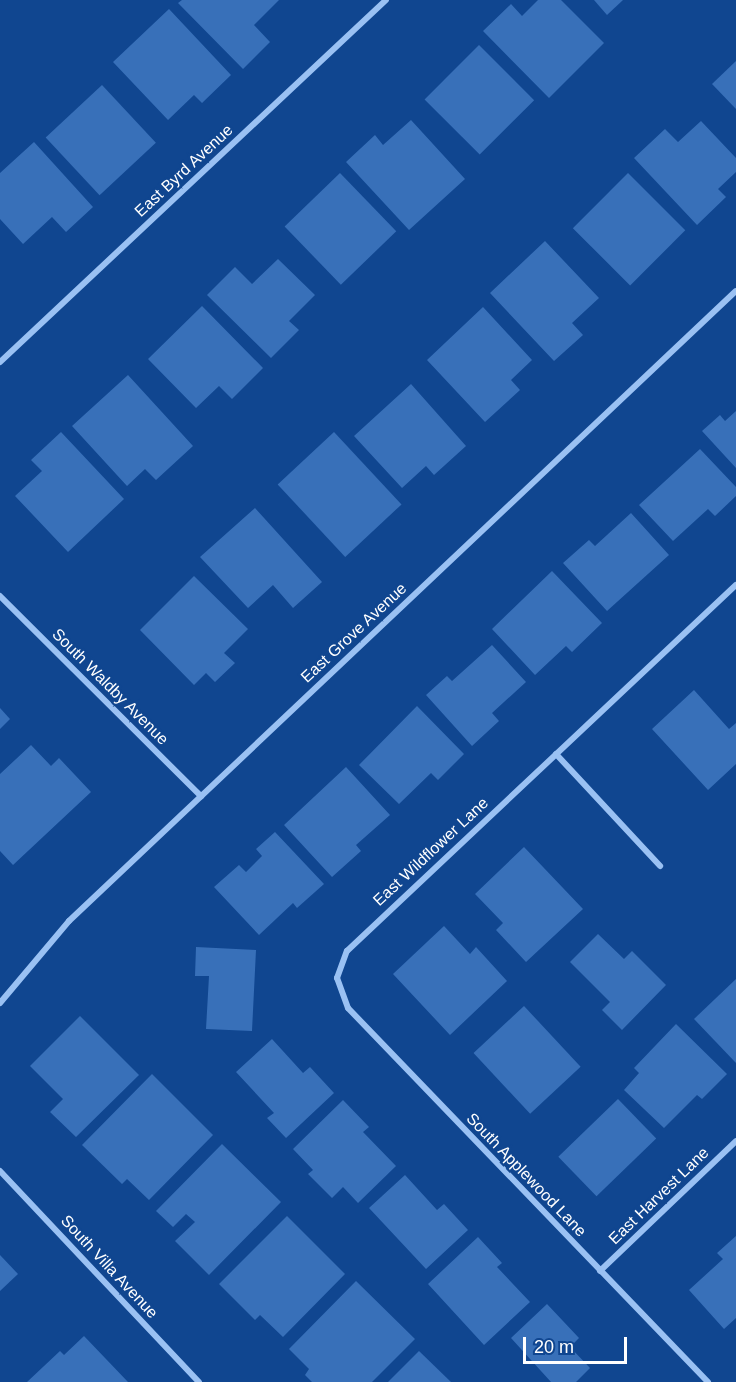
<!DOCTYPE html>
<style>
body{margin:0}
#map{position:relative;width:736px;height:1382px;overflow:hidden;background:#104690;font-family:Helvetica,sans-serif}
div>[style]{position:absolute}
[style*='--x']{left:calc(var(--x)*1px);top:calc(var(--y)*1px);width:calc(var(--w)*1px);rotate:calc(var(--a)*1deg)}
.building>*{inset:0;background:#3870b9;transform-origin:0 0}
.minor>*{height:6px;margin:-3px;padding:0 3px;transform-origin:3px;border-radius:3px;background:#9ac1f3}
span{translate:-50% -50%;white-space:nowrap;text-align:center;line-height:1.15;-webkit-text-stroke:4.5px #104690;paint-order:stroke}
.street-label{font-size:16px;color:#fff}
.scale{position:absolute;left:523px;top:1337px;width:104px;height:27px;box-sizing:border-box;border:3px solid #fff;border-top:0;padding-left:8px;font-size:18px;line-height:21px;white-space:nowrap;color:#fff;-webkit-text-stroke:4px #104690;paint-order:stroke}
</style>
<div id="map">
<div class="building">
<div style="clip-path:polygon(182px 0,279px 0,254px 25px,270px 42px,243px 69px,178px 3px)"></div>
<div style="clip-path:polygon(538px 0,561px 0,604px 43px,549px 98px,483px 31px,511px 4px,522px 16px)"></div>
<div style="clip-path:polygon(594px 0,623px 0,607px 15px)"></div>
<div style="clip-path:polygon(169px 9px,231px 75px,202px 103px,194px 95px,168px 120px,113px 62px)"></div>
<div style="left:479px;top:45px;width:78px;height:77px;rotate:45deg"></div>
<div style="clip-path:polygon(736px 61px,736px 109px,712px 84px)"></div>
<div style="left:102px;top:85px;width:79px;height:77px;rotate:47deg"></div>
<div style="clip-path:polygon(411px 120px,465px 179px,409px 230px,346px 162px,375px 135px,383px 145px)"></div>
<div style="clip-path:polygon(701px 121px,736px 158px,736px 172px,718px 189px,726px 197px,697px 225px,634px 158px,665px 129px,678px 142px)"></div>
<div style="clip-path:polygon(34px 142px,93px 207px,66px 232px,52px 217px,23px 244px,0 219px,0 173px)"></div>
<div style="left:340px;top:173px;width:81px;height:77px;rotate:46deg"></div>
<div style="left:628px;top:173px;width:81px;height:78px;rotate:45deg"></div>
<div style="clip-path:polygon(545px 241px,599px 298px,572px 323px,583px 335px,554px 361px,490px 293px)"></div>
<div style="clip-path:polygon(278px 259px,315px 295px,289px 321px,299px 330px,271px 358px,207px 295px,235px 267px,252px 284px)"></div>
<div style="clip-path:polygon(202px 306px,263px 368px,232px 399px,219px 386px,196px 408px,148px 359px)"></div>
<div style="clip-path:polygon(483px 307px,532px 360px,511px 380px,520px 390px,485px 422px,427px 360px)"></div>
<div style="clip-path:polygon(128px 375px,193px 446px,156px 480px,145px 469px,127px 486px,72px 426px)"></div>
<div style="clip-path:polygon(411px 384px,466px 446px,434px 475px,426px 466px,402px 488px,354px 436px)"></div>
<div style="clip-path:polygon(736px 411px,736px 468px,702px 431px,720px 415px,725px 421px)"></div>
<div style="clip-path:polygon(61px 432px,124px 499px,68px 552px,15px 496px,42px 471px,31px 460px)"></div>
<div style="left:334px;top:432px;width:99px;height:77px;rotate:47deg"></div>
<div style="clip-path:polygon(700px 449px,736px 487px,736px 496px,715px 516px,708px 509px,673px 541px,639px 505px)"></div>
<div style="clip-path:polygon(255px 508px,322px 582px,293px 608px,273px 585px,248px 608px,200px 557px)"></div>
<div style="clip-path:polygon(631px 513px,669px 555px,607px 611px,563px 563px,589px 540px,595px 546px)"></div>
<div style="clip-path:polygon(552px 571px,602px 623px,572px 652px,566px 646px,535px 675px,492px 629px)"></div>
<div style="clip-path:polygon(194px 576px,248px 629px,224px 653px,235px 663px,215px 682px,206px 673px,194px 685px,140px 630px)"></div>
<div style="clip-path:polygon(492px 645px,526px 682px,492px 713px,499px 721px,472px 746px,426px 695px,447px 676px,452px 681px)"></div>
<div style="clip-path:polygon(694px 690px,729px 729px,736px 723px,736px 764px,708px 790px,652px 729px)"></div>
<div style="clip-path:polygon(417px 706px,464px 754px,438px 780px,431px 773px,399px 804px,359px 765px)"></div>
<div style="clip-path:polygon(0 708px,10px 719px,0 729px)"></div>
<div style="clip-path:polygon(31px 745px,51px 766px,59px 758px,91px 792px,13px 865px,0 851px,0 774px)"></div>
<div style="clip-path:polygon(346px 767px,390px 815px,356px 845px,361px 851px,332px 877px,284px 825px)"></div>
<div style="clip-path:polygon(275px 832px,324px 884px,297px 908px,293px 903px,259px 935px,214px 887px,239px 865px,246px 872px,262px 856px,256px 849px)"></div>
<div style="clip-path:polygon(524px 847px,583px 909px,526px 962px,496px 930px,503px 923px,475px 894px)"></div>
<div style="clip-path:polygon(444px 926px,470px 954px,476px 947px,507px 981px,450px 1035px,393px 974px)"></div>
<div style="clip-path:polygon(598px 934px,624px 959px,632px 951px,666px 985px,622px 1030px,602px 1010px,610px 1002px,570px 962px)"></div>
<div style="clip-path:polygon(196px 947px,256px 950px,252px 1031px,206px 1029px,209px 976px,195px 976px)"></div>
<div style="clip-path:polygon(736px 979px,736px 1063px,694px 1019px)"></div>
<div style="left:524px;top:1006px;width:83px;height:69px;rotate:47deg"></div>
<div style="clip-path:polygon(80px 1016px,139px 1075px,76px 1137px,50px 1112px,63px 1099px,30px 1066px)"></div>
<div style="clip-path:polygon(676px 1024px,727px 1074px,702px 1099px,697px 1095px,664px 1128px,624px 1090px,639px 1073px,634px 1068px)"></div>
<div style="clip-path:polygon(272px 1039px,303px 1073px,310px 1067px,334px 1093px,286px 1138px,267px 1118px,274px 1113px,236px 1072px)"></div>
<div style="clip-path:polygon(152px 1074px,213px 1135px,149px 1200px,127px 1179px,122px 1184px,82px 1145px)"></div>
<div style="left:618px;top:1099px;width:55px;height:83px;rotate:46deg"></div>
<div style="clip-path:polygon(343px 1100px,369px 1127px,363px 1132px,396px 1166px,358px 1203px,343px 1187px,332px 1198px,308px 1174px,313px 1170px,293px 1149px)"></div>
<div style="clip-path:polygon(222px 1144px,281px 1202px,209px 1275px,175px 1241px,195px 1222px,186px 1214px,173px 1227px,156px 1211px)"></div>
<div style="clip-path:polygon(405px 1175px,437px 1210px,444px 1204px,468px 1230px,426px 1269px,369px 1208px)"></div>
<div style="clip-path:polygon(287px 1216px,345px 1274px,283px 1337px,260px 1315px,255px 1320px,219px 1284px)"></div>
<div style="clip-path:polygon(736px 1236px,736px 1318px,724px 1329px,689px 1290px,723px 1259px,717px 1253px)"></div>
<div style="clip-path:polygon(478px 1237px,502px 1263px,497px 1267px,530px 1302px,484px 1345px,428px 1284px)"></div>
<div style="clip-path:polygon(0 1255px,18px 1274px,0 1291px)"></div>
<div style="clip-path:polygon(356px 1281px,415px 1339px,372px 1382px,312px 1382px,305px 1375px,309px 1369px,289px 1349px)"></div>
<div style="clip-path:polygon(547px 1304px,579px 1338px,570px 1347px,590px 1368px,576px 1382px,551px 1382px,511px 1338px)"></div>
<div style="clip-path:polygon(84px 1336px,128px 1382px,27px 1382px,60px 1351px,64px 1355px)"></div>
<div style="clip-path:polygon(419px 1351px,451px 1382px,388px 1382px)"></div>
</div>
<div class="minor">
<div style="--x:0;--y:362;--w:529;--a:-43.16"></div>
<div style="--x:0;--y:596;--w:284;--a:44.9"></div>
<div style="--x:556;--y:754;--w:153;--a:47.1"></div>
<div style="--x:0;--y:1003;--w:107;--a:-49.9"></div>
<div style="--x:69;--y:921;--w:917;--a:-43.37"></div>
<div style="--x:0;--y:1171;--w:290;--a:46.7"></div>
<div style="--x:600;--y:1271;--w:188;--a:-43.7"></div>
<div style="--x:708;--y:1382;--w:519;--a:-133.91"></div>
<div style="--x:348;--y:1008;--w:32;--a:-110"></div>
<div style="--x:337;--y:978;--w:29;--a:-70"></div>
<div style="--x:347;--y:951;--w:534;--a:-43.26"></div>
</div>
<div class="street-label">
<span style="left:184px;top:171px;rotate:-43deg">East Byrd Avenue</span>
<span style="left:354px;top:633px;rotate:-43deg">East Grove Avenue</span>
<span style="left:110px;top:687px;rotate:45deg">South Waldby Avenue</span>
<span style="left:431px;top:852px;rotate:-43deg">East Wildflower Lane</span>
<span style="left:526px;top:1175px;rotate:46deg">South Applewood Lane</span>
<span style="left:659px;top:1196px;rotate:-44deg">East Harvest Lane</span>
<span style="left:109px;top:1267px;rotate:47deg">South Villa Avenue</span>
</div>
<div class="scale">20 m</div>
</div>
